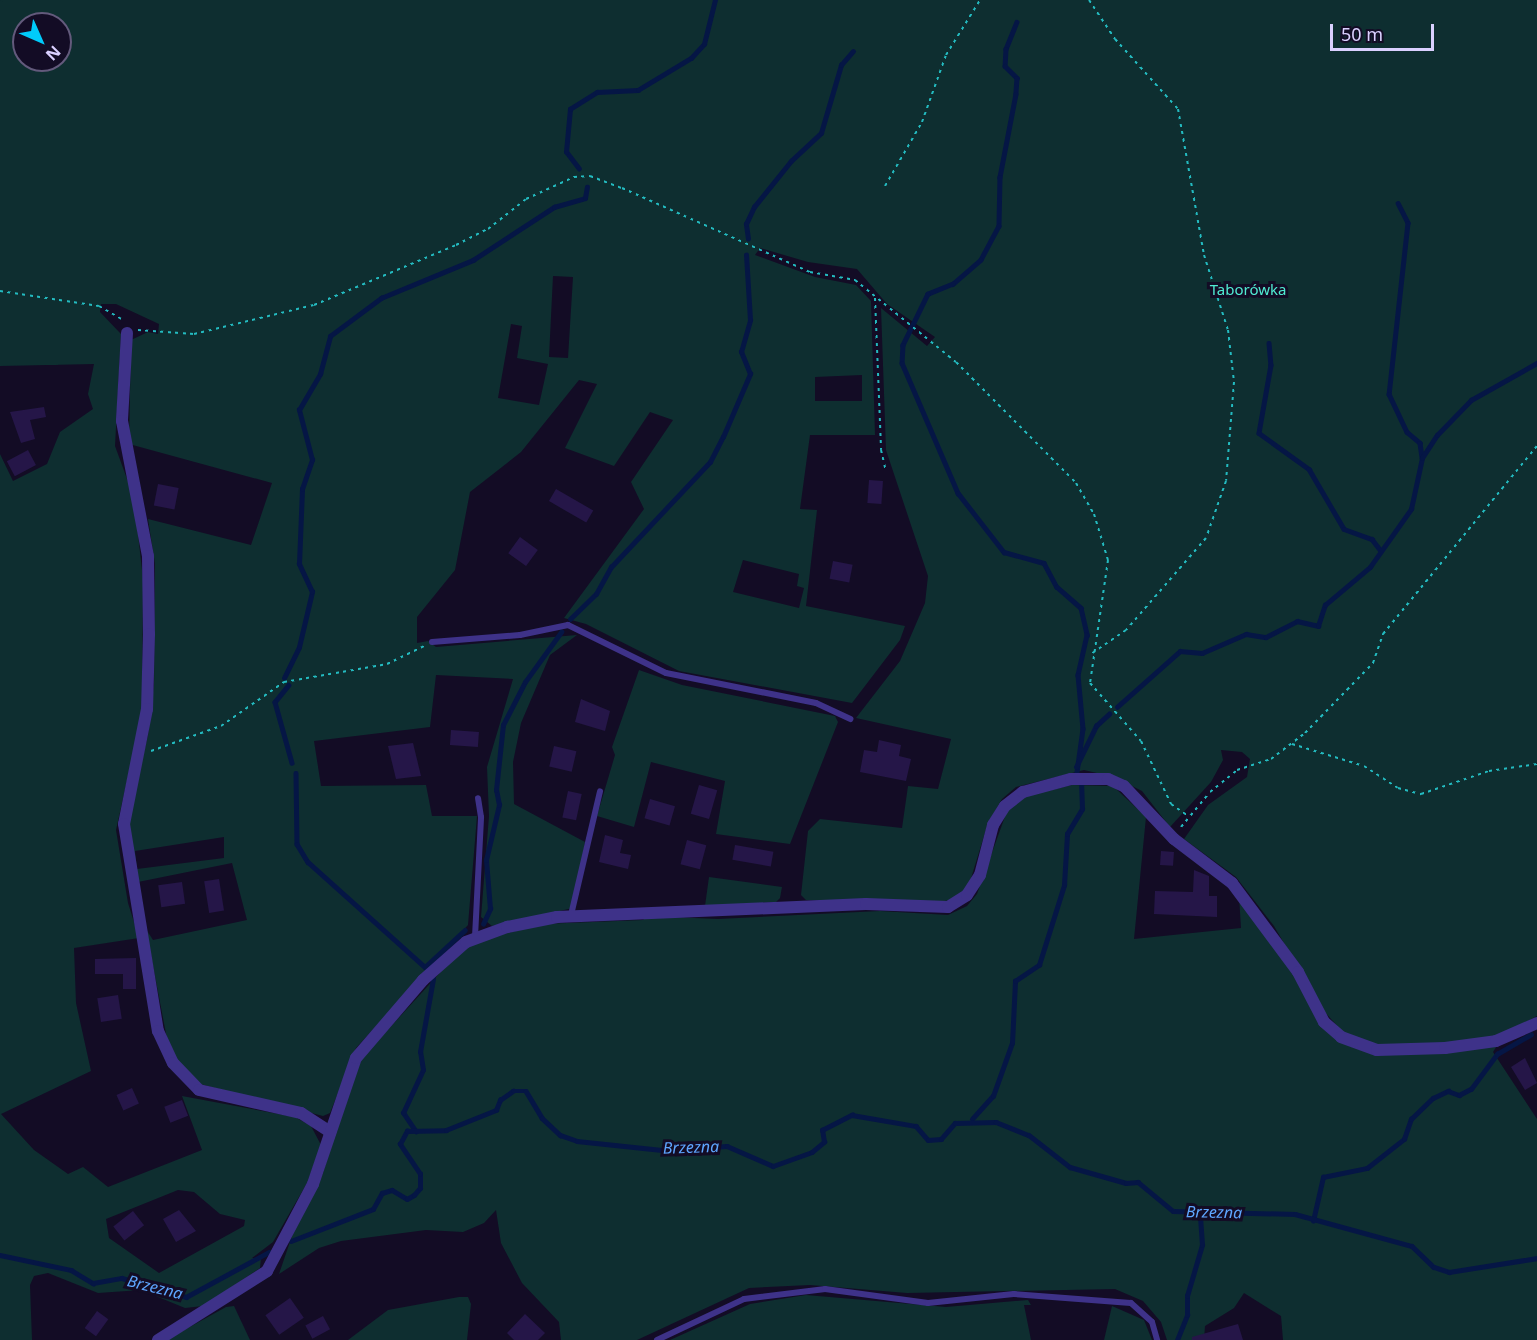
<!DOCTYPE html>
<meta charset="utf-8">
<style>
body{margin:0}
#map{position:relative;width:1537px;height:1340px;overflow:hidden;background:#130c25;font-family:"Noto Sans",sans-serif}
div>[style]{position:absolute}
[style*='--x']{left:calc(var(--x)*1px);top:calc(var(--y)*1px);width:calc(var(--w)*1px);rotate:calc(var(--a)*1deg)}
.green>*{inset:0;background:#0e2e30}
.stream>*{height:4.5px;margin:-2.25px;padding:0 2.25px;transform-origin:2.25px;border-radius:2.25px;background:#051645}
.building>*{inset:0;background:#251648;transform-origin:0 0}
.path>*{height:2px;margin-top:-1px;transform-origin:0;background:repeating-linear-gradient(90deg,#23bbc0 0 3px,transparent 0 7.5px)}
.service>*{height:6px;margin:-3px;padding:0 3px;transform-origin:3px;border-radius:3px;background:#3e3289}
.minor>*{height:12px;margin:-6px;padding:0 6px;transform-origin:6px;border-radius:6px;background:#3e3289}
span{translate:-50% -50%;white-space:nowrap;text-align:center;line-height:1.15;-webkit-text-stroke:6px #130c25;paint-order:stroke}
.park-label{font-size:15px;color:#50ebd2}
.water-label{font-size:16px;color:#5ea6ff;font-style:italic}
.north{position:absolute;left:12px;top:12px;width:60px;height:60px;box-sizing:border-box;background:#130c25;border:2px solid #635a7c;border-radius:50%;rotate:135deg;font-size:16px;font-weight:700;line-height:24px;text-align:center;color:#dad0ff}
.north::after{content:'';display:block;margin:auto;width:21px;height:27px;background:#00cbfb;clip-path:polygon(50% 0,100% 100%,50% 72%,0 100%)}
.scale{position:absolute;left:1330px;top:24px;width:104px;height:27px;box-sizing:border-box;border:3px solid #dad0ff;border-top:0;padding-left:8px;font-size:18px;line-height:21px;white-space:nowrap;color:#dad0ff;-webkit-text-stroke:4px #130c25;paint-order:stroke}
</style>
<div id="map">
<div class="green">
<div style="clip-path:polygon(evenodd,0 0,1537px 0,1537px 1016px,1505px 1033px,1493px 1052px,1537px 1119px,1537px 1340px,1283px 1340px,1281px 1316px,1244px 1293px,1234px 1308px,1205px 1326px,1204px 1340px,1167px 1340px,1161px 1322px,1143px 1301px,1115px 1289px,907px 1293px,810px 1285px,749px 1288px,637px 1340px,561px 1340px,559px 1322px,522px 1283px,501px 1243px,496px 1210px,484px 1223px,463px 1232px,426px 1230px,341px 1241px,319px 1248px,279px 1274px,293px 1233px,323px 1173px,349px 1086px,363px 1057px,458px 953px,477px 941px,542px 924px,643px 920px,648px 916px,718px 919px,880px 911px,948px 915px,967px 906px,977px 894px,1007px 811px,1027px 796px,1072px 785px,1113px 786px,1146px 817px,1134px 939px,1241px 928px,1239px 896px,1292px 970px,1320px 1023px,1341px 1043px,1340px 1029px,1323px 1010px,1274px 926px,1236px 877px,1184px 839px,1208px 805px,1247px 777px,1250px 759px,1242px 752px,1221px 750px,1223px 760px,1211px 782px,1170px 827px,1142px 791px,1114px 777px,1084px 770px,1016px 787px,1002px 799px,988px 823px,968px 888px,954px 899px,936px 903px,806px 900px,801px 895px,808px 831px,820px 819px,902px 828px,908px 786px,938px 789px,951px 739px,856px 718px,900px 661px,925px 603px,928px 576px,886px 450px,881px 308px,927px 346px,935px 337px,887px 304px,857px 269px,808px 262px,760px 248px,755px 255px,815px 277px,856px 285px,871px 301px,875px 435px,810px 435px,800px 509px,817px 510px,806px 606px,905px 626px,900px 640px,852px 703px,679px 671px,586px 624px,564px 618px,644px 509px,631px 482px,673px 420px,650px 412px,614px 466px,565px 448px,597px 384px,579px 380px,521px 452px,470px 492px,455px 570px,417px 617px,417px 643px,428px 641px,436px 647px,577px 635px,550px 655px,521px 723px,513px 762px,514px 804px,585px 842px,573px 908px,492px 926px,481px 917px,489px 816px,487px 767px,513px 679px,436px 675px,430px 727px,314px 741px,321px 786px,426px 785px,432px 816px,477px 816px,468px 925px,356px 1048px,330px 1113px,323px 1116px,200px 1084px,176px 1061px,168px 1044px,146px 929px,153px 940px,247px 920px,232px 863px,133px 883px,128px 822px,148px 735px,154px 684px,155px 564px,148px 519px,251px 545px,272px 483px,129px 444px,131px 340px,148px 332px,158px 334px,159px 324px,116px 304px,101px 304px,100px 312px,121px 334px,115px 446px,134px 498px,143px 579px,142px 713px,116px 830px,128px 903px,139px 938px,74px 948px,76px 1003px,91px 1071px,1px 1114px,34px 1150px,68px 1174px,83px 1167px,108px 1187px,202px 1150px,182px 1096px,295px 1117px,311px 1126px,321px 1145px,307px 1183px,273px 1242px,252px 1258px,261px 1258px,260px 1268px,203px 1306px,185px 1308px,141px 1290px,98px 1293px,48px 1273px,34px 1276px,30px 1285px,32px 1340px,0 1340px,0 454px,13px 481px,47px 464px,60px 432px,93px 409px,88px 394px,94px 364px,0 366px,0 0,24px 24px,60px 24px,60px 60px,24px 60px,24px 24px,0 0,553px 276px,573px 277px,568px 358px,549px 357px,553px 276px,0 0,511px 324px,522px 326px,517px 358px,548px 364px,539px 405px,498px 398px,511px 324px,0 0,862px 375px,862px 401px,815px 401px,815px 377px,862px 375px,0 0,743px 560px,799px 574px,797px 586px,804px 588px,799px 608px,733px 592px,743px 560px,0 0,224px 837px,224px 858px,137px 869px,135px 851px,224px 837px,0 0,178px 1190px,194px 1192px,220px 1214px,245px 1220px,244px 1226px,159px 1273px,109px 1238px,106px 1219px,178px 1190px)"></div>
<div style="clip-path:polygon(639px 670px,682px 685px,835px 716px,838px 722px,790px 844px,716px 834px,725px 781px,651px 762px,634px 827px,597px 816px,615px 755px,612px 747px)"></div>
<div style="clip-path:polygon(709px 877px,782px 887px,780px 898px,776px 902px,705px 906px)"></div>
<div style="clip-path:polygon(806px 1295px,946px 1307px,1028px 1300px,1031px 1305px,1024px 1305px,1031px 1340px,670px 1340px,750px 1304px)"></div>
<div style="clip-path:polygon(459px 1297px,468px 1297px,471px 1304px,467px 1340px,348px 1340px,388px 1310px)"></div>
<div style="clip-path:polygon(234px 1306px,250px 1340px,166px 1340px,226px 1307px)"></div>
<div style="clip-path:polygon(1112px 1306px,1144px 1320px,1152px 1340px,1104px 1340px)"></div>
</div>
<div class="stream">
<div style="--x:1017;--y:22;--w:29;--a:112"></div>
<div style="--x:1006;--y:49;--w:17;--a:93"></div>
<div style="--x:1005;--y:66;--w:17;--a:45"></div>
<div style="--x:1017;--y:78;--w:16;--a:94"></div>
<div style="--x:1016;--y:94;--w:85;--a:100.9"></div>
<div style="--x:1000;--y:177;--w:49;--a:91.2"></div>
<div style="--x:999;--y:226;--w:38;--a:118"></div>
<div style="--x:981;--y:260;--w:37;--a:139"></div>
<div style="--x:953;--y:284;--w:27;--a:158"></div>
<div style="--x:928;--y:294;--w:57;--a:116.1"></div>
<div style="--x:903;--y:345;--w:18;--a:93"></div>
<div style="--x:902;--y:363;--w:142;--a:66.7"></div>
<div style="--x:958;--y:493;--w:75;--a:52.1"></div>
<div style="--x:1004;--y:552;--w:41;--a:15.4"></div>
<div style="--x:1044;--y:563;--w:27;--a:62"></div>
<div style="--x:1057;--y:587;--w:32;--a:41"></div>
<div style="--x:1081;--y:608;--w:28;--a:77"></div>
<div style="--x:1087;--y:635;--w:41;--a:102.7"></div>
<div style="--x:1078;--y:675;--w:54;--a:84.7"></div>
<div style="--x:1083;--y:729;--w:43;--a:97.9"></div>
<div style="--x:579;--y:169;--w:21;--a:-127"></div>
<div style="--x:566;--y:152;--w:43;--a:-84.7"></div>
<div style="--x:570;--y:109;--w:32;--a:-32"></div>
<div style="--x:597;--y:92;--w:41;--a:-2.8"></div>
<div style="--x:638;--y:90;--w:62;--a:-31.1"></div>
<div style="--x:691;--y:58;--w:19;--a:-47"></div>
<div style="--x:704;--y:44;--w:45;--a:-76"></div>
<div style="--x:1398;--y:203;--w:22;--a:63"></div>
<div style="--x:1408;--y:223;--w:172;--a:96.3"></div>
<div style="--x:1389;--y:394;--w:42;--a:64.7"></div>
<div style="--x:1407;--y:432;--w:17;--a:40"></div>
<div style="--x:1420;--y:443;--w:15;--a:82"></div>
<div style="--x:748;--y:239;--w:15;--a:-98"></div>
<div style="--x:746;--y:224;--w:19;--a:-65"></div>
<div style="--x:754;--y:207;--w:59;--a:-51.2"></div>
<div style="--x:791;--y:161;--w:41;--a:-43"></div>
<div style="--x:821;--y:133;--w:71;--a:-73.6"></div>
<div style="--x:841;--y:65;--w:18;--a:-49"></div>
<div style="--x:1269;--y:343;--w:22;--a:85"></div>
<div style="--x:1271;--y:365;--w:69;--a:100"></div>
<div style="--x:1259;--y:433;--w:62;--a:35.8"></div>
<div style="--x:1309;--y:469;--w:69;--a:59.7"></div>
<div style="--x:1344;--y:529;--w:30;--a:20"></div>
<div style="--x:1372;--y:539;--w:15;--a:53"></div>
<div style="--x:570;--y:619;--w:36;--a:-44"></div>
<div style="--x:596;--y:594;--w:31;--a:-61"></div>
<div style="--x:611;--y:567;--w:144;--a:-46.7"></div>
<div style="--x:710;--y:462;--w:28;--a:-63"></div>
<div style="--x:723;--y:437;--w:69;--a:-66.8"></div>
<div style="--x:750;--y:374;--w:24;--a:-112"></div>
<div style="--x:741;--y:352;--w:33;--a:-74"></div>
<div style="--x:750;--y:320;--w:65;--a:-93.5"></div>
<div style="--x:284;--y:678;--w:34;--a:-64"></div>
<div style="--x:299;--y:647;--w:57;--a:-76.7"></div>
<div style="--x:312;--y:592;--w:31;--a:-115"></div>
<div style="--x:299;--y:564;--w:75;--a:-87.7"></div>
<div style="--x:302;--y:489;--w:31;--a:-71"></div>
<div style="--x:312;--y:460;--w:52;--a:-104.6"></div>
<div style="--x:299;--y:410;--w:42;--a:-59.7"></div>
<div style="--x:320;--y:374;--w:39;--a:-75"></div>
<div style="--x:330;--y:336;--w:64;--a:-36.7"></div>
<div style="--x:381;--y:298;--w:100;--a:-22.4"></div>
<div style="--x:473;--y:260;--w:97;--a:-33.2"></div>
<div style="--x:554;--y:207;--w:32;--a:-16"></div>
<div style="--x:585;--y:198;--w:11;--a:-80"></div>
<div style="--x:289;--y:685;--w:22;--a:129"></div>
<div style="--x:275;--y:702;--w:63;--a:74.4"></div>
<div style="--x:1117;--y:707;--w:84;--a:-41.6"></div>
<div style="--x:1180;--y:651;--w:22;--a:5"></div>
<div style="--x:1202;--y:653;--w:48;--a:-23.4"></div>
<div style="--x:1246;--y:634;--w:20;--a:9"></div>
<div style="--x:1266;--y:637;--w:35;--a:-27"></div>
<div style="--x:1297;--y:621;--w:22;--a:13"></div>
<div style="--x:1318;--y:626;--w:22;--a:-72"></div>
<div style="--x:1325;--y:605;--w:59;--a:-40.2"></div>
<div style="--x:1370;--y:567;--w:71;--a:-54.7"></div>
<div style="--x:1411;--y:509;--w:52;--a:-77.8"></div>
<div style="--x:1422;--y:458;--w:27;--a:-57"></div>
<div style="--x:1437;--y:435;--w:49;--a:-45.8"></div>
<div style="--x:1471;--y:400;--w:76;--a:-29.3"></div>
<div style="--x:1076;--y:767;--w:46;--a:-64"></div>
<div style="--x:1096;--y:726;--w:18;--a:-43"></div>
<div style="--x:296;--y:773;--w:71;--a:89.2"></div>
<div style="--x:297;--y:844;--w:21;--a:59"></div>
<div style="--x:308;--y:862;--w:157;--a:41.9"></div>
<div style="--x:483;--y:924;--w:17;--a:-65"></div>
<div style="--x:490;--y:909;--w:49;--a:-94.7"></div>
<div style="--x:486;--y:860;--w:57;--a:-76.7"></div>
<div style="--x:499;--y:805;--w:15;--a:-101"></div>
<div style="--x:496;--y:790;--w:65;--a:-83.9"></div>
<div style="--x:503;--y:725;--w:48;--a:-62.9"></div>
<div style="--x:525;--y:682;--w:62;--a:-54.2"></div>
<div style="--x:425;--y:967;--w:54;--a:-42.8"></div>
<div style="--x:972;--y:1119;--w:31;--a:-48"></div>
<div style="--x:993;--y:1096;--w:56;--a:-70.3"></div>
<div style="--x:1012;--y:1043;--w:62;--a:-87.2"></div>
<div style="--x:1015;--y:981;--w:29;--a:-34"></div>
<div style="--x:1039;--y:965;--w:84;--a:-72.6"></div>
<div style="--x:1064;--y:885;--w:51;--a:-86.6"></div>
<div style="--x:1067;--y:834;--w:29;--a:-59"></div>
<div style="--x:1082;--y:809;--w:23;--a:-92"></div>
<div style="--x:416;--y:1132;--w:23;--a:-124"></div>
<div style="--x:403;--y:1113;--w:47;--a:-65.1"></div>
<div style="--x:423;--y:1070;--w:18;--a:-99"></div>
<div style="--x:420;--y:1052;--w:74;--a:-79.9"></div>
<div style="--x:1313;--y:1221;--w:45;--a:-77.2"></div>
<div style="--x:1323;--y:1177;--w:45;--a:-11.6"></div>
<div style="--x:1367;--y:1168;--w:47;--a:-38.1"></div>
<div style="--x:1404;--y:1139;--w:21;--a:-71"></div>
<div style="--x:1411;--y:1119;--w:30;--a:-44"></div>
<div style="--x:1433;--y:1098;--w:17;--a:-25"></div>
<div style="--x:1448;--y:1091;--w:12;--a:20"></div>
<div style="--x:1459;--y:1095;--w:13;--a:-27"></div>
<div style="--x:1471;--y:1089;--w:44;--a:-53.4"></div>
<div style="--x:1497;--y:1054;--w:39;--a:-30"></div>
<div style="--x:291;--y:1241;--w:88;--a:-21.3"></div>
<div style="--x:373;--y:1209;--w:18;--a:-61"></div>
<div style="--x:382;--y:1193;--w:10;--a:-17"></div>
<div style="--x:392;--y:1190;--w:17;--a:31"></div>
<div style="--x:407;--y:1199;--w:8;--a:-30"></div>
<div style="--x:414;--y:1195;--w:9;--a:-49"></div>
<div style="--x:420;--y:1188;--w:14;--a:-90"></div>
<div style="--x:420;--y:1174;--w:36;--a:-124"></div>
<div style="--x:400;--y:1144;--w:15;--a:-62"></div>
<div style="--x:407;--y:1131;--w:39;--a:-1"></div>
<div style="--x:446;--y:1130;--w:54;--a:-21.8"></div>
<div style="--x:496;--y:1110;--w:11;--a:-68"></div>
<div style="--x:500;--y:1100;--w:16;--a:-35"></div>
<div style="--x:513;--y:1091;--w:13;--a:0"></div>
<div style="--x:526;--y:1091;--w:31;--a:59"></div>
<div style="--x:542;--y:1118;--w:25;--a:43"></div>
<div style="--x:560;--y:1135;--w:18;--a:19"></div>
<div style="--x:577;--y:1141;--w:85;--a:6"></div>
<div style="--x:662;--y:1150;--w:65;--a:-3.5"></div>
<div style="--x:727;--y:1146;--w:50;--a:23.5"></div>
<div style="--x:773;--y:1166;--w:41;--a:-19.7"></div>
<div style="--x:812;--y:1152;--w:16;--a:-40"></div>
<div style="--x:824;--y:1142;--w:12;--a:-99"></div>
<div style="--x:822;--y:1130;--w:34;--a:-27"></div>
<div style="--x:852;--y:1115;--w:65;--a:9.8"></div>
<div style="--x:916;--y:1126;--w:18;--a:49"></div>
<div style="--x:928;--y:1140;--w:13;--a:-4"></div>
<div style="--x:941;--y:1139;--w:21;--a:-49"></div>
<div style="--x:955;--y:1123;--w:41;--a:-1.4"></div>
<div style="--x:996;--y:1122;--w:35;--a:22"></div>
<div style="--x:1029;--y:1135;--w:52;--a:38"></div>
<div style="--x:1070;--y:1167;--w:58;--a:15.9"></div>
<div style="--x:1126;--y:1183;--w:12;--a:-5"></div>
<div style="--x:1138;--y:1182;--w:45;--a:39.6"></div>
<div style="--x:1173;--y:1211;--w:122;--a:1.4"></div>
<div style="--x:1295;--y:1214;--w:121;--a:15.3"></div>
<div style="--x:1412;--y:1246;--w:30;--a:44"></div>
<div style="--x:1434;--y:1267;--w:16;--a:18"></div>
<div style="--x:1449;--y:1272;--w:89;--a:-9"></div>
<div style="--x:0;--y:1255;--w:73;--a:11.9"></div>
<div style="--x:71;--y:1270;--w:26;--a:31"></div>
<div style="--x:93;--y:1283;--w:29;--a:-10"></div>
<div style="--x:122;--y:1278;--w:67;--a:16.5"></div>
<div style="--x:186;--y:1297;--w:94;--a:-28.5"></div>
<div style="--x:1177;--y:1340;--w:27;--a:-68"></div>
<div style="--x:1187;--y:1315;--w:19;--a:-90"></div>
<div style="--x:1187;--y:1296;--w:53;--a:-73.6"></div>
<div style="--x:1202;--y:1245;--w:31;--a:-94"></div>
</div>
<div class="building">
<div style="clip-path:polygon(44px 407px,46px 417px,30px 420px,35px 439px,21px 443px,10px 412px)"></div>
<div style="left:28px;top:450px;width:17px;height:24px;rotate:62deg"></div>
<div style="left:869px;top:480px;width:14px;height:23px;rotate:4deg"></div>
<div style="left:158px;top:484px;width:21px;height:22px;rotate:11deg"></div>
<div style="left:556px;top:489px;width:43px;height:14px;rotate:30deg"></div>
<div style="left:520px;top:537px;width:22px;height:20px;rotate:36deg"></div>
<div style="left:833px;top:561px;width:20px;height:18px;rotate:11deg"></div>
<div style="clip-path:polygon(581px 699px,610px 711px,605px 731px,575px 722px)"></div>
<div style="left:451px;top:730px;width:28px;height:15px;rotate:4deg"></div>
<div style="clip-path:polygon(879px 740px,901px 745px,899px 756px,911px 759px,906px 781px,860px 772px,864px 750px,877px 752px)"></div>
<div style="clip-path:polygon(413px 743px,421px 776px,396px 779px,388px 746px)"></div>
<div style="left:554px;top:746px;width:23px;height:21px;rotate:13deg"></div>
<div style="left:699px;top:785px;width:19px;height:30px;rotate:16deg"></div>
<div style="left:568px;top:791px;width:14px;height:27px;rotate:12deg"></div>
<div style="left:650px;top:799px;width:26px;height:20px;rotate:16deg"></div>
<div style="clip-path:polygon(605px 835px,623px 840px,620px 853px,631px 855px,628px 869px,599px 862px)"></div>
<div style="left:687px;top:840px;width:20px;height:25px;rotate:15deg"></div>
<div style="left:735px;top:845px;width:39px;height:15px;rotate:10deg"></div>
<div style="left:1161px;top:851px;width:13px;height:14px;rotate:4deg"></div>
<div style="clip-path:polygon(1194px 870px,1209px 876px,1209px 896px,1217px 896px,1217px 917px,1154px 914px,1155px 891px,1193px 892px)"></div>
<div style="left:219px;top:879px;width:32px;height:15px;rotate:81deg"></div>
<div style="left:182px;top:882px;width:22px;height:24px;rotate:82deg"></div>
<div style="clip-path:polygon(136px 958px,136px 989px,123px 989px,123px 974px,95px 974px,95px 959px)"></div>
<div style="left:118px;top:995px;width:24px;height:21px;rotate:81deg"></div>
<div style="clip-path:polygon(1525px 1058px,1537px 1083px,1525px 1090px,1511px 1067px)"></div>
<div style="left:132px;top:1088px;width:17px;height:17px;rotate:66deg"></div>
<div style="left:182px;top:1100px;width:17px;height:19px;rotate:69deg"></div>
<div style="clip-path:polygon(179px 1210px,196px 1231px,176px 1242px,163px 1219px)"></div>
<div style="left:133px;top:1211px;width:18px;height:25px;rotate:52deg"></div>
<div style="left:290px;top:1298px;width:24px;height:30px;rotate:55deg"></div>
<div style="left:97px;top:1311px;width:14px;height:21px;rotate:36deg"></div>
<div style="clip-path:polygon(525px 1314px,545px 1333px,538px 1340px,514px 1340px,507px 1333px)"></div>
<div style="left:323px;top:1316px;width:15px;height:20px;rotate:62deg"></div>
<div style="clip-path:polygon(1238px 1324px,1243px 1340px,1192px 1340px,1192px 1337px)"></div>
</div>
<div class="path">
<div style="--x:1089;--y:0;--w:47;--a:56.3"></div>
<div style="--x:1115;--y:39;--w:94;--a:48"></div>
<div style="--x:1178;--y:109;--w:148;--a:79.9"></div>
<div style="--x:1204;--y:255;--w:79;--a:72.3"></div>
<div style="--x:1228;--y:330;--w:52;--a:83.4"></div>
<div style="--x:1234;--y:382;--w:99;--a:94.6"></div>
<div style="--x:1226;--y:481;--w:60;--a:109.3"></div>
<div style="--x:1206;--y:538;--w:122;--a:131"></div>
<div style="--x:1126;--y:630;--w:42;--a:145.6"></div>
<div style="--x:885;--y:186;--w:74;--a:-60"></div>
<div style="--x:922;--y:122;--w:71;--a:-70.3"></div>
<div style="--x:946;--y:55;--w:65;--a:-58.3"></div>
<div style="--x:0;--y:291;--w:100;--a:8.6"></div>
<div style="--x:99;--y:306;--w:28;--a:30"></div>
<div style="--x:875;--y:298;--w:152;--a:87.7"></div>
<div style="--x:881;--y:450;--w:22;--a:77"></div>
<div style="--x:138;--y:330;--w:56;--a:4.1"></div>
<div style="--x:194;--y:334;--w:123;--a:-13.6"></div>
<div style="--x:314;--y:305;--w:154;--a:-22.9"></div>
<div style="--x:456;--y:245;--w:36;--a:-27"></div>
<div style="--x:488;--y:229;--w:48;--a:-38.3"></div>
<div style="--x:526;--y:199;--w:53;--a:-24.6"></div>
<div style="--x:574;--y:177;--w:16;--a:-4"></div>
<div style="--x:590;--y:176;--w:34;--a:21"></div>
<div style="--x:622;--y:188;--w:206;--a:24.1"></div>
<div style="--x:810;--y:272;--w:46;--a:10.1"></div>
<div style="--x:855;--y:280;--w:130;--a:39.1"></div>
<div style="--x:956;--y:362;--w:170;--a:45.2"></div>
<div style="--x:1076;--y:483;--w:36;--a:60"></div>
<div style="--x:1094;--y:514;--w:48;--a:73.1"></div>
<div style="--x:1108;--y:560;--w:124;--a:98.3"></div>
<div style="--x:1090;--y:683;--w:77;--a:48.7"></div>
<div style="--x:1141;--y:741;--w:70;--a:64.5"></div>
<div style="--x:1171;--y:804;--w:21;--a:35"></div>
<div style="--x:1292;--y:744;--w:75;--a:17"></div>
<div style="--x:1364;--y:766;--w:40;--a:32.9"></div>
<div style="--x:1398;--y:788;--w:24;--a:15"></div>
<div style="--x:1421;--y:794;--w:72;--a:-18.7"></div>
<div style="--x:1489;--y:771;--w:49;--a:-8.3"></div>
<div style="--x:151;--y:751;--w:74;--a:-19.7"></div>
<div style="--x:221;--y:726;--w:77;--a:-34.9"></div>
<div style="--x:284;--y:682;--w:105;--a:-9.9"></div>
<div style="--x:387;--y:664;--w:41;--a:-25.9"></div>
<div style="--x:1181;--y:827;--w:45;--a:-50.4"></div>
<div style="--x:1210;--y:792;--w:35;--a:-39"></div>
<div style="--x:1237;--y:770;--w:36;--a:-18"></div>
<div style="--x:1271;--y:759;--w:43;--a:-37.4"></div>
<div style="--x:1305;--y:733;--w:98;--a:-45.8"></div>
<div style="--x:1373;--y:663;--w:31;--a:-71"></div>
<div style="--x:1383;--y:634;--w:243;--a:-50.7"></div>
</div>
<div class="service">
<div style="--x:432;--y:642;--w:88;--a:-4.5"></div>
<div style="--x:520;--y:635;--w:49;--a:-11.8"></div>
<div style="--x:568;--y:625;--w:109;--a:26.1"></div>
<div style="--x:666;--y:673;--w:153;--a:11.3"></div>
<div style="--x:816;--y:703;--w:38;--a:25"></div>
<div style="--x:571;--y:915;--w:127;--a:-76.8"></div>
<div style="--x:475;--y:937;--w:120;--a:-87.1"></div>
<div style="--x:481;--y:817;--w:19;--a:-99"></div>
<div style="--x:657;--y:1340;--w:96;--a:-25.2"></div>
<div style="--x:744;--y:1299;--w:82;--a:-7"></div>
<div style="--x:825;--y:1289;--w:104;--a:7.7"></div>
<div style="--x:928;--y:1303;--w:86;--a:-6"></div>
<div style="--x:1014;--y:1294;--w:117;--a:4.4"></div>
<div style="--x:1131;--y:1303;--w:28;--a:42"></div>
<div style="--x:1152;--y:1322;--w:19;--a:74"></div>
</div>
<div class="minor">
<div style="--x:127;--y:333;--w:88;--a:93.3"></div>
<div style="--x:122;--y:421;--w:137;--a:79.1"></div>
<div style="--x:148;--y:556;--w:78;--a:89.3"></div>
<div style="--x:149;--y:634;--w:75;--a:91.5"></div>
<div style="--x:147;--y:709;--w:117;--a:101.3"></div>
<div style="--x:124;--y:824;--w:210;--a:80.7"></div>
<div style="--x:158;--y:1031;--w:35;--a:65"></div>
<div style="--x:173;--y:1063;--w:37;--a:46"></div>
<div style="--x:199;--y:1090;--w:105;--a:12.7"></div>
<div style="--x:301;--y:1113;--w:35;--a:33"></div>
<div style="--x:158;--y:1340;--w:129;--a:-32.3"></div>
<div style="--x:267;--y:1271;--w:98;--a:-62.1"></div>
<div style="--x:313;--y:1184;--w:133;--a:-71.2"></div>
<div style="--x:356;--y:1058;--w:103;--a:-49.3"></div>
<div style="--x:423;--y:980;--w:57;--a:-41.5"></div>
<div style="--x:466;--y:942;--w:44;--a:-20.1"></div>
<div style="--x:507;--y:927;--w:51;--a:-11.3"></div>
<div style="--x:557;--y:917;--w:309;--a:-2.4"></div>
<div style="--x:866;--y:904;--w:82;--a:2.1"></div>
<div style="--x:948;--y:907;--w:22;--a:-32"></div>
<div style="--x:967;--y:895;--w:24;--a:-57"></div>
<div style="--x:980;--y:875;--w:52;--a:-75.4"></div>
<div style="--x:993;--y:825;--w:22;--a:-58"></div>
<div style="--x:1005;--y:806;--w:23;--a:-38"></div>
<div style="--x:1023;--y:792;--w:50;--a:-15.2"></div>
<div style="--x:1071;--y:779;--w:37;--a:0"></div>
<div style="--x:1108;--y:779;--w:17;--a:24"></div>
<div style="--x:1124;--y:786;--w:73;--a:46.7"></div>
<div style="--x:1174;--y:839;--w:73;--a:37.2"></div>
<div style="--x:1232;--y:883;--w:111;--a:53.4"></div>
<div style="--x:1298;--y:972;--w:56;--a:62.5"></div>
<div style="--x:1324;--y:1022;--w:23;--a:41"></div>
<div style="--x:1341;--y:1037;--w:38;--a:20"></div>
<div style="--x:1377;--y:1050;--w:68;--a:-1.7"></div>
<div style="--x:1445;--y:1048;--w:51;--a:-7.8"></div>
<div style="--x:1496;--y:1041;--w:45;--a:-23.7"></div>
</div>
<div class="park-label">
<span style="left:1248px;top:290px">Taborówka</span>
</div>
<div class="water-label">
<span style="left:691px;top:1147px;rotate:-2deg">Brzezna</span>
<span style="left:1214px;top:1212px;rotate:1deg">Brzezna</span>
<span style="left:155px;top:1287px;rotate:14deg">Brzezna</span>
</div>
<div class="north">N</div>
<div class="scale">50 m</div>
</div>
